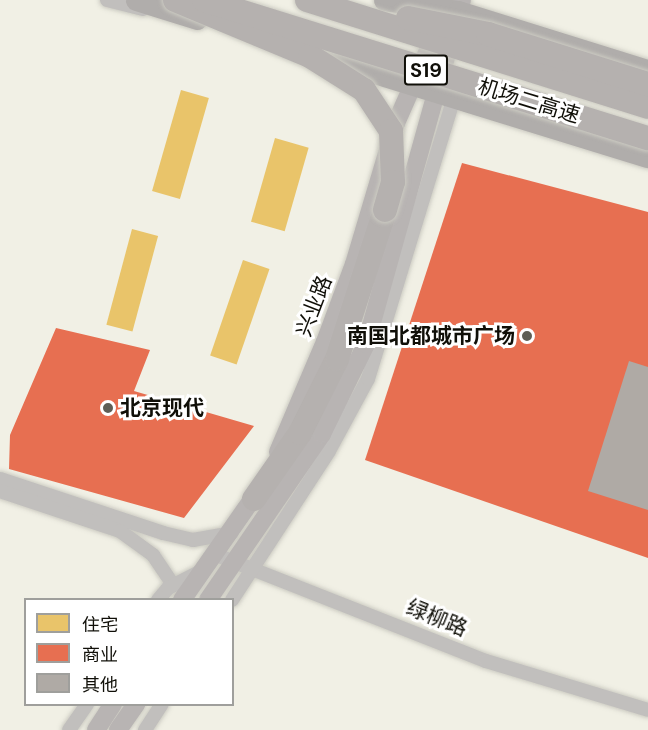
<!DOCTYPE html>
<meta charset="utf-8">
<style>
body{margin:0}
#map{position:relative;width:648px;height:730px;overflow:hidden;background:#f1f0e5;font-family:"DM Sans","Noto Sans SC",sans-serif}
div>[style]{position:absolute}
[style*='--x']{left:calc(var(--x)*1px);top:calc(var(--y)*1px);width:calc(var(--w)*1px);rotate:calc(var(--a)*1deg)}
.homes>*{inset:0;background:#e9c46a;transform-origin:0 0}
.shops>*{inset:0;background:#e76f51}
.building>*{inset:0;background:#afaaa5}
.roads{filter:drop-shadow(0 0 2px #cccbc2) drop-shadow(0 0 2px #cccbc2)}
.street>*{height:14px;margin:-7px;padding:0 7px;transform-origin:7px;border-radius:7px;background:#c1bfbd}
.secondary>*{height:18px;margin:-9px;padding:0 9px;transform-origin:9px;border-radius:9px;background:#b8b4b3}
.primary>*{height:21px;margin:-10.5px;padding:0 10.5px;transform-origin:10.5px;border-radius:10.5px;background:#b0adab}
.highway>*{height:24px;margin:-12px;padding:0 12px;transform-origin:12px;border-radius:12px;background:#b5b1af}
.bridges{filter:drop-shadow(0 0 2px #cccbc2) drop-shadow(0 0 2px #cccbc2)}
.highway-bridge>*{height:24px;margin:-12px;padding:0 12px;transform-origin:12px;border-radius:12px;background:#b5b1af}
.dots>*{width:16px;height:16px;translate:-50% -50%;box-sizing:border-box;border:3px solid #fff;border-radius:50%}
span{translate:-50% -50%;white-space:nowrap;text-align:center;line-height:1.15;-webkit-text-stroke:6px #fff;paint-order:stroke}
.shield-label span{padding:2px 4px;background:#fff;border:2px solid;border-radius:4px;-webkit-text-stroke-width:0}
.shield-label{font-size:20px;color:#100f08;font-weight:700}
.street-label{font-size:21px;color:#100f08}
.poi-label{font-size:21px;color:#100f08;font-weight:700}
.right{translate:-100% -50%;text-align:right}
.left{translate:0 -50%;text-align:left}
.legend{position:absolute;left:24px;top:598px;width:210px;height:108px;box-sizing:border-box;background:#fff;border:2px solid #9f9f9c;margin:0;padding:8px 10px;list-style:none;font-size:18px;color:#100f08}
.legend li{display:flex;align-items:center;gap:12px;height:30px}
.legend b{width:30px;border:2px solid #9f9f9c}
</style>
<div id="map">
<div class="homes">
<div style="left:181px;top:90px;width:29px;height:105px;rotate:16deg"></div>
<div style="left:275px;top:138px;width:35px;height:87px;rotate:16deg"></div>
<div style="left:132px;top:229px;width:27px;height:99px;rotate:15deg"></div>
<div style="left:243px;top:260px;width:28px;height:101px;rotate:19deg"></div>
</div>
<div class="shops">
<div style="clip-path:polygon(462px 163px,648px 212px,648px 558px,365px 460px)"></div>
<div style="clip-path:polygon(56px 328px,150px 350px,134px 391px,254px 426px,184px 518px,9px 469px,10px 435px)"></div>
</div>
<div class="building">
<div style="clip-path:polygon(629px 361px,648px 367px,648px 510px,588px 491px)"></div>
</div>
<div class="roads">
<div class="street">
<div style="--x:107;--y:0;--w:37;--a:14"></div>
<div style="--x:0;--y:479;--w:172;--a:18.3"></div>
<div style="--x:163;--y:533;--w:31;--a:13"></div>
<div style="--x:193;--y:540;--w:39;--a:-10"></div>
<div style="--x:0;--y:491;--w:126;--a:18.4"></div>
<div style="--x:120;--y:531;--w:41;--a:36"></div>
<div style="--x:153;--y:555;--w:36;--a:56"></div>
<div style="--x:214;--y:554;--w:292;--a:21.5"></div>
<div style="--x:486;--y:661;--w:169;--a:16.8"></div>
<div style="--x:158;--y:600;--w:16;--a:-50"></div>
<div style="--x:168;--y:588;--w:37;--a:-27"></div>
<div style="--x:232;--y:600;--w:178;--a:-56.9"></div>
<div style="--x:329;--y:451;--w:82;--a:-61.6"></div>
<div style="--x:368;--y:379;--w:295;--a:-73"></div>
<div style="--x:69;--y:730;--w:32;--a:-55"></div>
<div style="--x:145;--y:730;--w:31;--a:-57"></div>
</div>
<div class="secondary">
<div style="--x:278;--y:452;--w:120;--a:-66.9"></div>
<div style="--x:325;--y:342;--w:83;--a:-69.6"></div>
<div style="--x:354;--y:264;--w:147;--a:-73.4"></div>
<div style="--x:396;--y:123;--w:102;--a:-66.2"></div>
<div style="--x:182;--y:600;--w:136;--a:-55.1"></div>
<div style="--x:208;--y:600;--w:201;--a:-55.5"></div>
<div style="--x:322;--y:434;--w:100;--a:-63.9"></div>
<div style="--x:366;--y:344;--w:357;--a:-74.4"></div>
<div style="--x:96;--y:730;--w:31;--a:-57"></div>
<div style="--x:118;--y:730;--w:32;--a:-55"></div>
</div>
<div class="primary">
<div style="--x:136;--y:0;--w:64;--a:17.3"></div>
<div style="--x:384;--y:0;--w:75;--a:8.5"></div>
<div style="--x:458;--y:11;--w:199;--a:17.3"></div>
<div style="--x:319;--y:56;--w:344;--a:17.1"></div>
</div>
<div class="highway">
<div style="--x:254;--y:499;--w:80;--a:-55.1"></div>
<div style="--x:300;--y:433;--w:83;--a:-63.4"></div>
<div style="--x:337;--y:359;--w:157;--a:-72.1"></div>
</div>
</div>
<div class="bridges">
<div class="highway-bridge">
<div style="--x:175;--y:0;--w:146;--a:22.5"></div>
<div style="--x:310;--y:56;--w:64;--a:32.2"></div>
<div style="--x:364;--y:90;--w:49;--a:56.6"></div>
<div style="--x:391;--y:131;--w:51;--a:87.8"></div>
<div style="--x:393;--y:182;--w:29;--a:106"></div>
<div style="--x:204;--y:0;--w:465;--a:17.3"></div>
<div style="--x:307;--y:0;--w:357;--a:17.4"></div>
<div style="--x:408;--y:18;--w:82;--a:11.3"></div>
<div style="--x:488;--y:34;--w:168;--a:17.4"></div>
</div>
</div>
<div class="dots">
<div style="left:527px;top:336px;background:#5f5e55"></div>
<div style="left:108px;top:408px;background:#5f5e55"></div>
</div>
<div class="shield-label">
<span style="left:426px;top:70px">S19</span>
</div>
<div class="street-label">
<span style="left:529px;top:101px;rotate:17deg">机场二高速</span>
<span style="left:314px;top:306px;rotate:-69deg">兴业路</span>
<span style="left:437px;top:618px;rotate:22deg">绿柳路</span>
</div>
<div class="poi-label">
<span class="right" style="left:515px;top:336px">南国北都城市广场</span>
<span class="left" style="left:120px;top:408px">北京现代</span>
</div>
<ul class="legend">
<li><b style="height:16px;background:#e9c46a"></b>住宅</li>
<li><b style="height:16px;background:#e76f51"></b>商业</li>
<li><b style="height:16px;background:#afaaa5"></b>其他</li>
</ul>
</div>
